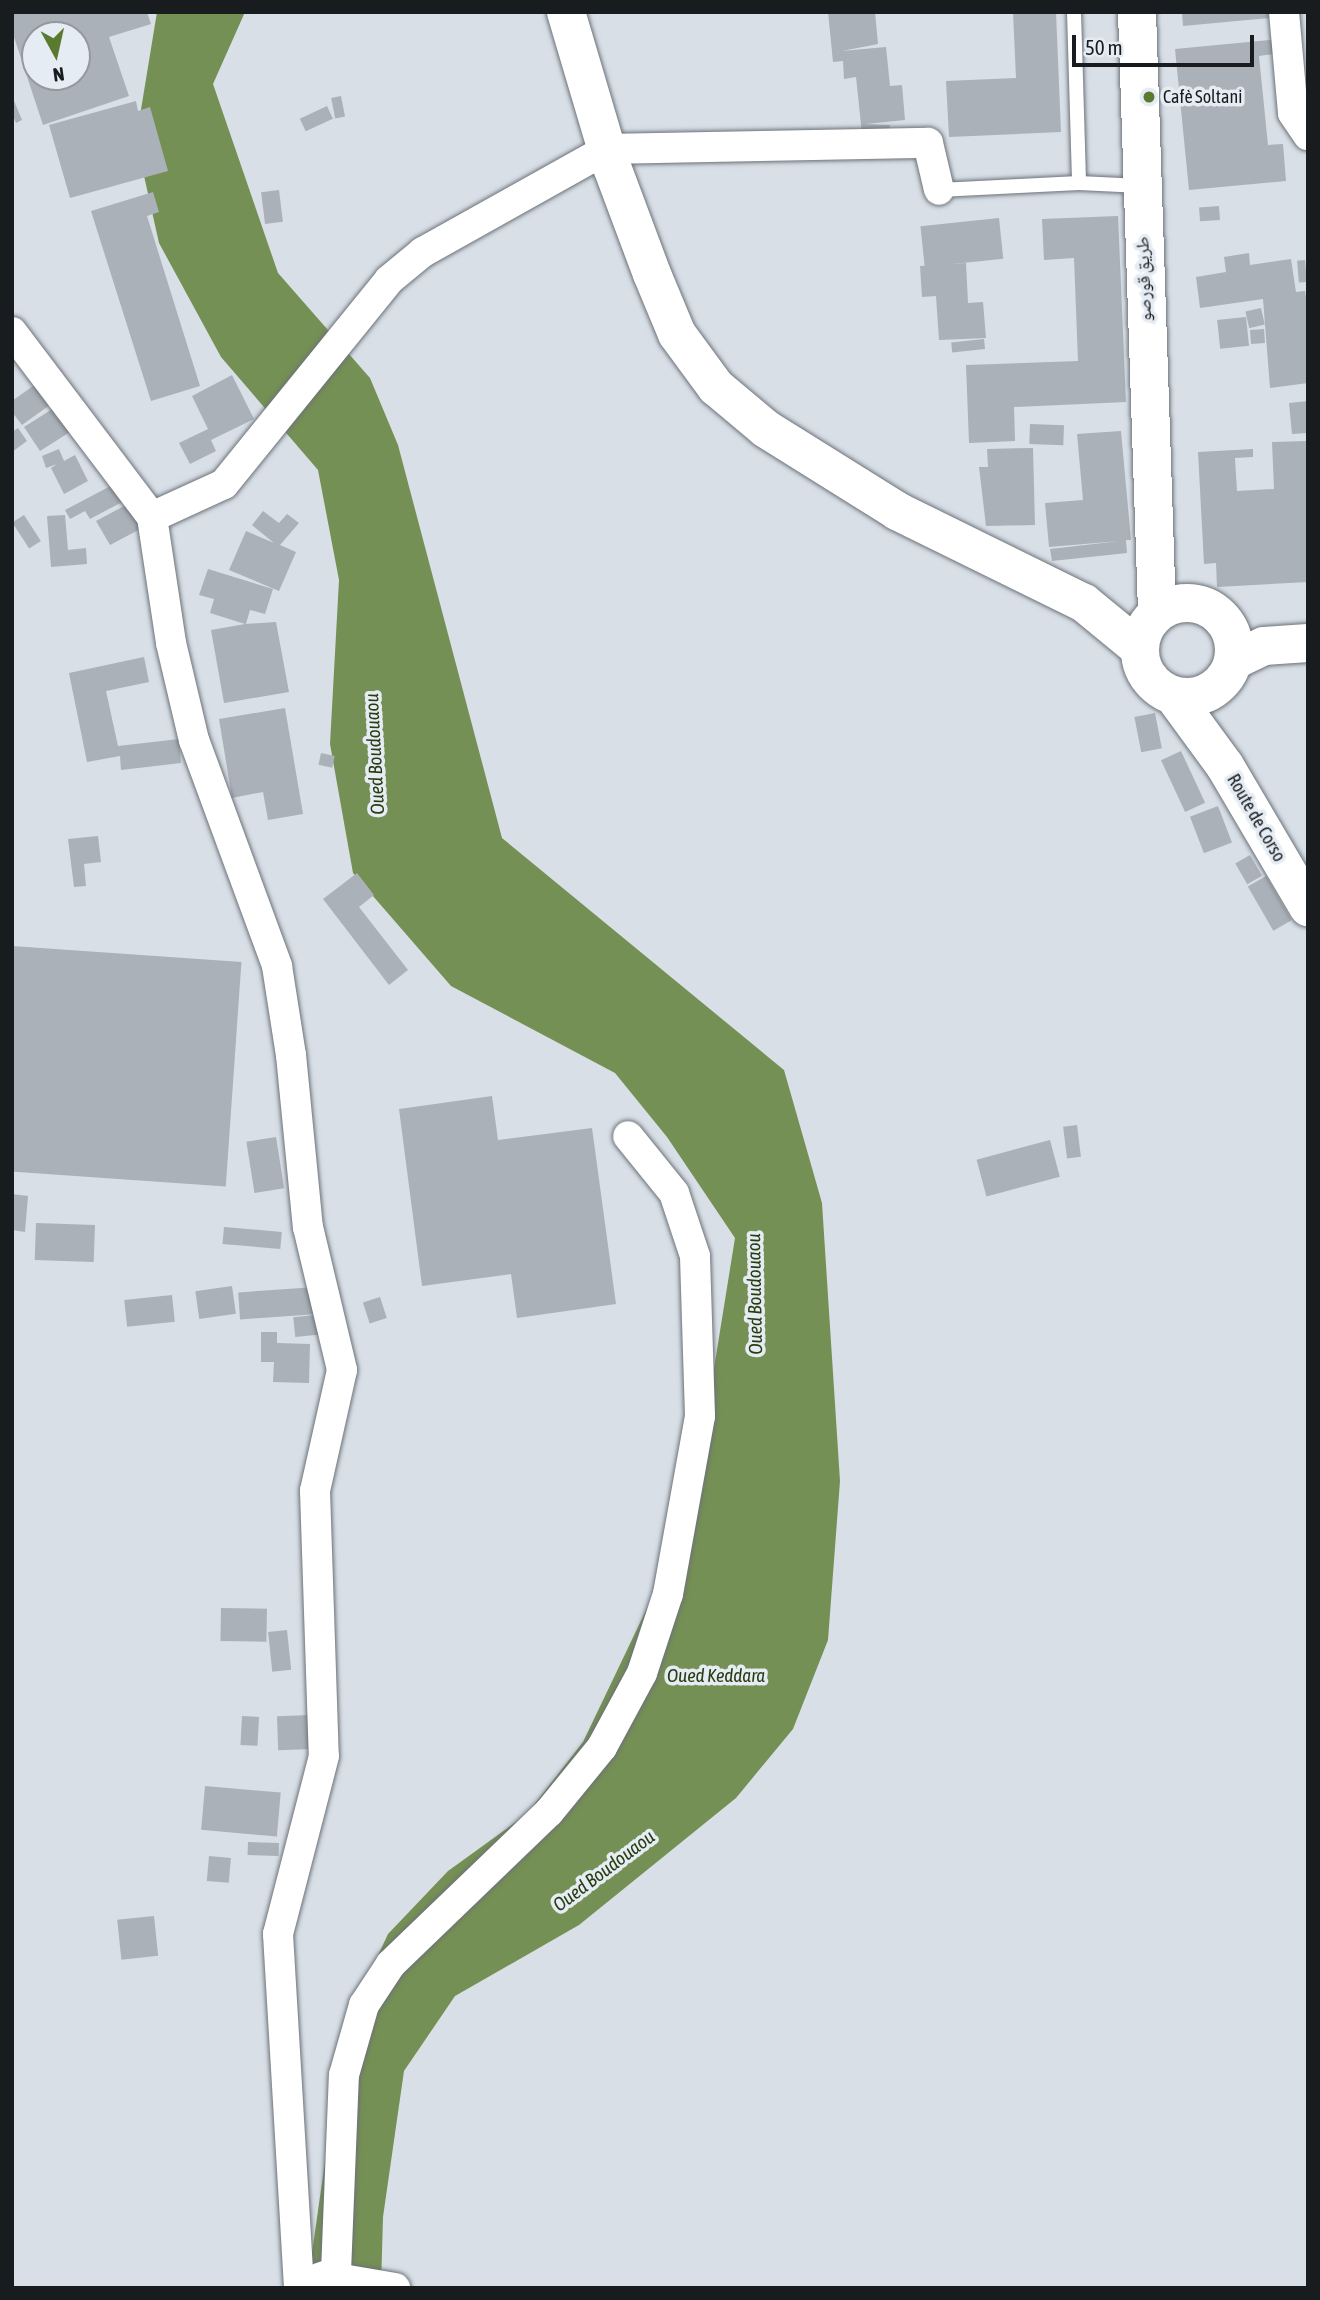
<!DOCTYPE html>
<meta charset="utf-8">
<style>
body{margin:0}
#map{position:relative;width:1320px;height:2300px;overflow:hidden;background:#d8dfe7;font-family:"Asap Condensed","Noto Naskh Arabic",sans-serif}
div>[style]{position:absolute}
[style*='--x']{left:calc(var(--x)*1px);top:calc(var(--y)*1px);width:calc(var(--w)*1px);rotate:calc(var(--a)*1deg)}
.water>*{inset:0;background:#759054}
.building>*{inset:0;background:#aab1b8;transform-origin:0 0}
.roads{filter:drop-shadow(0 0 2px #6c7278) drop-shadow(0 0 2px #6c7278)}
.lane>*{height:14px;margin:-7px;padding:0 7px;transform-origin:7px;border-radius:7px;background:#fff}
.street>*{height:30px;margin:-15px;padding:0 15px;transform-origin:15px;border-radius:15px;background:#fff}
.secondary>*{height:38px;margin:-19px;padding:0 19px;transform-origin:19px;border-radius:19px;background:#fff}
.secondary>.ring{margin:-19px;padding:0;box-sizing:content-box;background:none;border:38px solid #fff;border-radius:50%}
.dots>*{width:19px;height:19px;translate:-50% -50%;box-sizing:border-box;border:4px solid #e5ecf4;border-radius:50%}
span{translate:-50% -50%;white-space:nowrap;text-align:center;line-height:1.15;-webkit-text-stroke:7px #e5ecf4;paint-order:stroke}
.poi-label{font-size:18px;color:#191c1e}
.left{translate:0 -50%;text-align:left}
.street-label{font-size:18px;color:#191c1e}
.water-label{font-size:19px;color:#293c0f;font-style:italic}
.frame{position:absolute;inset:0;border:14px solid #191c1e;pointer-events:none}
.north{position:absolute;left:21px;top:21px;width:70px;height:70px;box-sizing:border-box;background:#e5ecf4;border:2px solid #93999e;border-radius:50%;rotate:172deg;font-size:19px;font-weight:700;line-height:28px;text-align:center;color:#191c1e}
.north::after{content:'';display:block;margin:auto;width:24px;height:32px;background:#5a7a30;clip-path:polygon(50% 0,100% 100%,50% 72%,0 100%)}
.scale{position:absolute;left:1072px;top:35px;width:182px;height:32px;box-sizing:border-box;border:4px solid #191c1e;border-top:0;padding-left:9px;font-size:21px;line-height:24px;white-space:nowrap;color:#191c1e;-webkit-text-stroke:5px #e5ecf4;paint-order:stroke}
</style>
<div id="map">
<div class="water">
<div style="clip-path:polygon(157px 12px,245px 12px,213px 84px,278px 273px,370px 378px,398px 445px,502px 838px,784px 1070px,822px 1203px,840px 1481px,828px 1640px,793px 1729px,736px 1798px,579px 1925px,455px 1996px,404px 2071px,383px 2217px,381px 2288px,307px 2288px,344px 2028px,388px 1934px,448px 1871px,527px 1814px,583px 1742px,660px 1581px,701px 1449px,735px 1238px,667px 1137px,615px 1073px,451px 986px,353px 873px,330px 744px,339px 580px,318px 470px,221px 357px,159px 243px,136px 140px)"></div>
</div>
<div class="building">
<div style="clip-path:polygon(evenodd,12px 12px,147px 12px,151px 24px,109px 37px,129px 96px,43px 125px,12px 31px,12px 12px,35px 35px,77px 35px,77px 77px,35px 77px,35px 35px)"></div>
<div style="clip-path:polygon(828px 12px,875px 12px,878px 44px,842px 51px,886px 47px,890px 86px,902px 85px,905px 120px,866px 124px,890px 125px,889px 136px,862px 134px,856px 77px,844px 79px,843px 61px,833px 62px)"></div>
<div style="clip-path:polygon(1013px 12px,1056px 12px,1061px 132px,949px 137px,946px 81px,1016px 78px)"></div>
<div style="clip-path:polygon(1182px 12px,1269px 12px,1269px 18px,1183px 26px)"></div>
<div style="clip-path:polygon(1281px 39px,1282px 53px,1259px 56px,1268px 145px,1283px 144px,1286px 181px,1189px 190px,1175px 49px)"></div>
<div style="clip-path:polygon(12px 96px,22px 120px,16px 123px,12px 113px)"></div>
<div style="left:341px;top:96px;width:21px;height:10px;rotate:79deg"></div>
<div style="clip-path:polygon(136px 101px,138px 111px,150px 107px,168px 171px,70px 198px,49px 125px)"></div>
<div style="left:327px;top:106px;width:14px;height:30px;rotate:65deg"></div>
<div style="left:279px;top:190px;width:32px;height:18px;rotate:83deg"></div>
<div style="clip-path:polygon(153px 192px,159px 212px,147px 216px,200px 386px,151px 401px,91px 211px)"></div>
<div style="left:1219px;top:206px;width:14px;height:20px;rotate:86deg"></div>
<div style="clip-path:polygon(1118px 216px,1126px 402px,1014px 407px,1015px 441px,969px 443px,966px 365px,1078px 361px,1074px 258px,1044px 260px,1042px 219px)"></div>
<div style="left:999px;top:218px;width:41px;height:79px;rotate:84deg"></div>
<div style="clip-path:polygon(1249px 253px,1250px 265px,1291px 259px,1296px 292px,1305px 291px,1308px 308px,1308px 383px,1270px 388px,1263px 299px,1200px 308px,1196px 277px,1226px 272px,1224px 257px)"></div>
<div style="left:1305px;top:260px;width:22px;height:8px;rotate:85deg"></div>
<div style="clip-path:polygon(966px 263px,968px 303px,983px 302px,986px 338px,939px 340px,936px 296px,922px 297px,920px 266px)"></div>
<div style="left:1261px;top:308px;width:17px;height:16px;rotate:77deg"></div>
<div style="left:1246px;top:317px;width:29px;height:29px;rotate:84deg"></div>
<div style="left:1264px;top:329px;width:14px;height:14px;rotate:86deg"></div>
<div style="left:984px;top:339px;width:10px;height:33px;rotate:84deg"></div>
<div style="clip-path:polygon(232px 375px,254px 419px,211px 440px,216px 451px,190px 464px,179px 443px,208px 429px,192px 396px)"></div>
<div style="clip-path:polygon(47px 376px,61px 397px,22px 425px,12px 412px,12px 401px)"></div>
<div style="clip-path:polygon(65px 401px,70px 432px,40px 451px,24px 427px)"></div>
<div style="clip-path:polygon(1308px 401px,1308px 433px,1292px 434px,1289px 403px)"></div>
<div style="left:1030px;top:424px;width:34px;height:20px;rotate:2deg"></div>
<div style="clip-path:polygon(18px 428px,27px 441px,12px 452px,12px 432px)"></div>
<div style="clip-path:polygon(1121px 431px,1131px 540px,1126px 540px,1127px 553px,1052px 561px,1050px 549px,1120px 541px,1049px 547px,1045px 503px,1083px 500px,1077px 434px)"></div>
<div style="clip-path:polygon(1308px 441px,1308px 582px,1217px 587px,1216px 563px,1204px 564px,1198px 452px,1253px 449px,1253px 457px,1235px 458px,1237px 491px,1274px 489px,1272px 442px)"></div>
<div style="clip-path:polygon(1033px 448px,1035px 525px,986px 526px,979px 467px,988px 467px,987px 449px)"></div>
<div style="clip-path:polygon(59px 449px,64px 461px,75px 455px,88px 481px,64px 494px,51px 468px,57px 464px,46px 468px,42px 456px)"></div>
<div style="clip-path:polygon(120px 481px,144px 527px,110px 545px,96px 521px,126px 505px,124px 501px,90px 519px,85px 511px,70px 519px,65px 510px)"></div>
<div style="clip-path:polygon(263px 511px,279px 523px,287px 514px,299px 523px,280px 545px,296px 552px,279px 591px,229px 570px,246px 531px,274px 543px,252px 525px)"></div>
<div style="left:24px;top:515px;width:31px;height:14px;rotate:57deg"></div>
<div style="clip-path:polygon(65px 515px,68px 550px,86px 548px,87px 564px,51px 567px,47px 516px)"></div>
<div style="clip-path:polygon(208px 569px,273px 589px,265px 614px,250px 610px,246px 624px,276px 622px,289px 692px,224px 703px,211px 630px,245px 624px,210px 613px,214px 599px,199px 595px)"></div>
<div style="clip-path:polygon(144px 657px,149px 682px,106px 691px,118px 746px,179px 739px,181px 763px,121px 770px,120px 756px,87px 762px,69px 673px)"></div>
<div style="clip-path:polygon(285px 708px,303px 814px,268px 820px,263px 792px,232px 798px,219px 719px)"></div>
<div style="left:1155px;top:713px;width:36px;height:21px;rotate:79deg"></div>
<div style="left:1181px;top:751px;width:57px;height:22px;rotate:65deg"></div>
<div style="left:321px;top:753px;width:14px;height:12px;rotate:12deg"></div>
<div style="left:1218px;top:806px;width:39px;height:30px;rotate:69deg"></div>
<div style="clip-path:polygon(98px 836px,101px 862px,84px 864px,86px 886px,74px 887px,68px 839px)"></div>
<div style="left:1250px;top:855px;width:24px;height:17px;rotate:60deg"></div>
<div style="clip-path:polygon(357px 873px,374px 895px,359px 907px,408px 970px,389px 985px,323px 899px)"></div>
<div style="left:1266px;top:876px;width:51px;height:21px;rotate:60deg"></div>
<div style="left:12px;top:946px;width:230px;height:225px;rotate:4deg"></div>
<div style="clip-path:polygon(492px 1096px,498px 1140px,592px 1128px,616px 1304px,517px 1318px,511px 1274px,422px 1286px,399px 1109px)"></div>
<div style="left:1077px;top:1125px;width:32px;height:14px;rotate:83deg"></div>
<div style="left:276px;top:1137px;width:52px;height:30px;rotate:81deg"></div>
<div style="left:1050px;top:1140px;width:38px;height:76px;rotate:75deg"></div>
<div style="clip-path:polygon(12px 1194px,28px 1196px,25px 1232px,12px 1230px)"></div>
<div style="left:36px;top:1223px;width:59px;height:37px;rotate:2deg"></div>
<div style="left:224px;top:1227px;width:58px;height:17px;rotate:5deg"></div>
<div style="left:232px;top:1286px;width:28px;height:37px;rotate:82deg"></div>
<div style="left:316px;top:1287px;width:27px;height:78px;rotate:86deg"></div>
<div style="left:172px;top:1295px;width:27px;height:48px;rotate:84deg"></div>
<div style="left:380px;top:1297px;width:22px;height:18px;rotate:72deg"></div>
<div style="left:333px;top:1313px;width:20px;height:40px;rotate:84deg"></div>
<div style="clip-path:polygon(261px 1332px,277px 1332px,277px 1343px,310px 1344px,309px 1383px,273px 1382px,274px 1362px,261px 1362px)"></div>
<div style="left:221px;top:1608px;width:46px;height:33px;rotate:1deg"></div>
<div style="left:287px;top:1630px;width:40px;height:19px;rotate:84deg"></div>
<div style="left:310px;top:1715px;width:34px;height:33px;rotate:88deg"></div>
<div style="left:242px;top:1716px;width:17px;height:29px;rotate:3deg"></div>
<div style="left:205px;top:1786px;width:76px;height:44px;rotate:5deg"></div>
<div style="left:248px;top:1842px;width:31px;height:13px;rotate:2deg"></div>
<div style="left:209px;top:1856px;width:22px;height:25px;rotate:5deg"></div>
<div style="left:154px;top:1916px;width:40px;height:37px;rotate:84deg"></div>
</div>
<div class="roads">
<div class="lane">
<div style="--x:1074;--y:12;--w:171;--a:88.3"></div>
<div style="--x:1079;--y:183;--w:62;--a:2.8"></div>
<div style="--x:939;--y:190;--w:140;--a:-2.9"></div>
</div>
<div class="street">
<div style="--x:1284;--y:12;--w:101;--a:84.9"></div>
<div style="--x:1293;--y:113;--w:27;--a:56"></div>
<div style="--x:12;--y:332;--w:232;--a:52.9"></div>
<div style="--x:152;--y:517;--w:127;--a:81.4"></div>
<div style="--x:171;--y:643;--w:100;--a:76.7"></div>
<div style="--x:194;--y:740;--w:241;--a:69.8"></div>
<div style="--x:277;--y:966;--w:90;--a:81.1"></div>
<div style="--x:291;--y:1055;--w:173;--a:84.4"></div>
<div style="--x:308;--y:1227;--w:147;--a:76.6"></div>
<div style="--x:342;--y:1370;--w:124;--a:102.6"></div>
<div style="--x:315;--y:1491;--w:265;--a:88.1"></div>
<div style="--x:324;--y:1756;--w:184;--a:104.5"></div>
<div style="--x:278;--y:1934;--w:355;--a:86.6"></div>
<div style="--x:152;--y:517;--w:79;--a:-24.6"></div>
<div style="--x:224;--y:484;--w:262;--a:-51"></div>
<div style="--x:389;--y:280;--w:44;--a:-39.5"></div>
<div style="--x:423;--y:252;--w:211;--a:-29.2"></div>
<div style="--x:607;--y:149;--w:321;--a:-1.1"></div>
<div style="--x:928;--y:143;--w:48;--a:76.8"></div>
<div style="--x:336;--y:2272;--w:197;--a:-87.7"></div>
<div style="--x:344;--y:2075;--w:73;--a:-74.1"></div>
<div style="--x:364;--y:2005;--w:49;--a:-56.6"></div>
<div style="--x:391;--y:1964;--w:219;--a:-43.9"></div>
<div style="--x:549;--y:1812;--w:84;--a:-50.8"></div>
<div style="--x:602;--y:1747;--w:84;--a:-61.6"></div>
<div style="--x:642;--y:1673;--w:83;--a:-71.8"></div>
<div style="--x:668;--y:1594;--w:181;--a:-79.8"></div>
<div style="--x:700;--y:1416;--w:160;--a:-91.8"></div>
<div style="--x:695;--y:1256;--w:66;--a:-108.4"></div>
<div style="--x:674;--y:1193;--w:73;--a:-128.9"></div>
<div style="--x:319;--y:2278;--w:18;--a:-19"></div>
<div style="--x:336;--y:2272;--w:9;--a:49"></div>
<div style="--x:342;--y:2279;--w:54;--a:9.6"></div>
</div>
<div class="secondary">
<div style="--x:566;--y:12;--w:162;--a:73.5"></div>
<div style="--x:612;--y:167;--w:114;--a:69.5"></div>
<div style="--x:652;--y:274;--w:65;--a:67.4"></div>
<div style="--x:677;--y:334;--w:66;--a:53.7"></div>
<div style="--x:716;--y:387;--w:65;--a:40"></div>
<div style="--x:766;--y:429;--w:155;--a:32"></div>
<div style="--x:897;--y:511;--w:208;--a:26.2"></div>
<div style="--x:1084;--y:603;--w:72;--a:39.4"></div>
<div style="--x:1137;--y:12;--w:601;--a:88.09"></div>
<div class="ring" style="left:1140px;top:603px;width:56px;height:56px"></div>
<div style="--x:1233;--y:661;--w:34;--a:-26"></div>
<div style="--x:1264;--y:646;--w:44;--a:-3.9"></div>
<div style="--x:1173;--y:695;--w:88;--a:53.8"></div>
<div style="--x:1225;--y:766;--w:164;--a:59.5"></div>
</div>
</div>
<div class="dots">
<div style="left:1149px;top:97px;background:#5a7a30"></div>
</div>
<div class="poi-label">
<span class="left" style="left:1163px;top:97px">Cafè Soltani</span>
</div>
<div class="street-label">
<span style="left:1144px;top:279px;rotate:-92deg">طريق قورصو</span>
<span style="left:1256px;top:818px;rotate:60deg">Route de Corso</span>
</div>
<div class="water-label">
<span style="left:375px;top:754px;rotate:-93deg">Oued Boudouaou</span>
<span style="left:755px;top:1294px;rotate:-91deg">Oued Boudouaou</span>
<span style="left:716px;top:1676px">Oued Keddara</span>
<span style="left:604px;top:1871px;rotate:-37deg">Oued Boudouaou</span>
</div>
<div class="frame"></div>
<div class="north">N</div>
<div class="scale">50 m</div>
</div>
